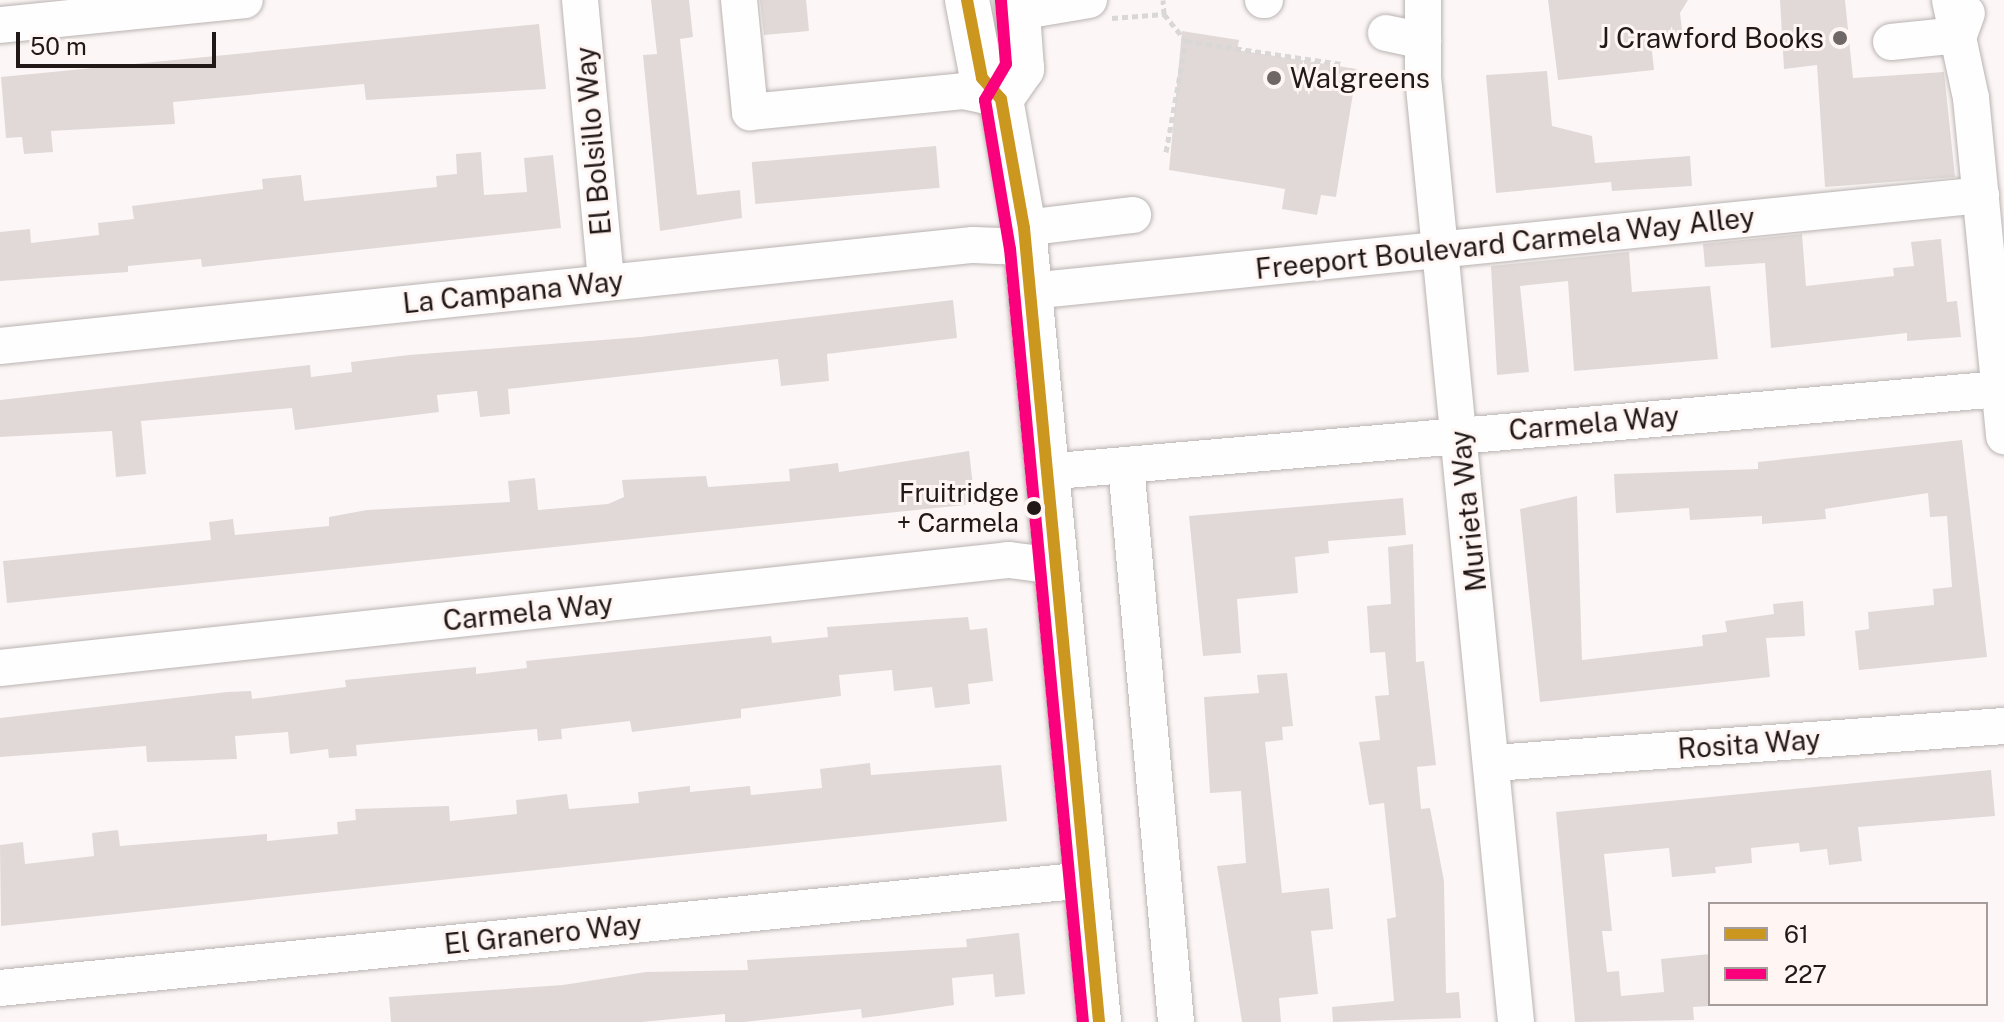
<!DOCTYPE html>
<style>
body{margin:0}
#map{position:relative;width:2004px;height:1022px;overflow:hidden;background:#fcf7f6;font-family:"Public Sans",sans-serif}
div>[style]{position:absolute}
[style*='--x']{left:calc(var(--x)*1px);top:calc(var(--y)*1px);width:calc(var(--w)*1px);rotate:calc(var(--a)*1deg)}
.building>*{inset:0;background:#e0d9d8;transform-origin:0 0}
.path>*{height:5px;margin-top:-2.5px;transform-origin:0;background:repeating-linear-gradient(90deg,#d9d8d7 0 6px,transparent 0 10px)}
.roads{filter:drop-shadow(0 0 2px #b9b3b1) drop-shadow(0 0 2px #b9b3b1)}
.minor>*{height:36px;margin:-18px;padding:0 18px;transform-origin:18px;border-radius:18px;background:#fffefe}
.major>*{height:44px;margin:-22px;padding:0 22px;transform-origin:22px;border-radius:22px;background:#fffefe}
.bus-1>*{height:12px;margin:-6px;padding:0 6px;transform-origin:6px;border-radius:6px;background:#cb971e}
.bus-2>*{height:12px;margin:-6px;padding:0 6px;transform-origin:6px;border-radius:6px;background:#fa007d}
.dots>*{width:22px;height:22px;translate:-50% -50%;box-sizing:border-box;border:4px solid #fff5f3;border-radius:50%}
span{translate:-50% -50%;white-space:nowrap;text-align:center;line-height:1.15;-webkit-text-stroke:6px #fff5f3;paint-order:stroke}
.bus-label{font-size:26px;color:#211917}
.right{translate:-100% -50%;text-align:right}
.poi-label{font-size:28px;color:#211917}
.left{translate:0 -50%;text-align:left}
.street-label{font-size:28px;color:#211917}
.legend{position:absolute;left:1708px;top:902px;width:280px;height:104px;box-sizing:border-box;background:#fff5f3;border:2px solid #a69d9b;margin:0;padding:10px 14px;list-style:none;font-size:24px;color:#211917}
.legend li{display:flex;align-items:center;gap:16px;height:40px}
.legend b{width:40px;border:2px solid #a69d9b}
.scale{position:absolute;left:16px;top:32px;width:200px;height:36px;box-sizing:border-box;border:4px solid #211917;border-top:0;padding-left:10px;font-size:24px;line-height:28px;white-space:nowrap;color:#211917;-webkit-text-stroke:6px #fff5f3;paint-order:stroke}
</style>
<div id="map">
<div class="building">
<div style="clip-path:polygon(651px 0,689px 0,693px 37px,680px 39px,697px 195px,740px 190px,742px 218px,660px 231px,643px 55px,657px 54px)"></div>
<div style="clip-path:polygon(760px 0,806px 0,809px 31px,764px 35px)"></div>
<div style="clip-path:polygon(1548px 0,1688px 0,1680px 13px,1683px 39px,1651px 42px,1654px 70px,1558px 80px)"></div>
<div style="clip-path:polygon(1780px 0,1845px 0,1853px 78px,1944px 72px,1955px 177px,1825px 187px,1817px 65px,1784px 69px)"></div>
<div style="clip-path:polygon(539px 24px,546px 89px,366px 100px,364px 84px,173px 102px,175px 124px,51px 131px,53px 152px,24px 154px,22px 137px,6px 138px,1px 77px)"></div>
<div style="clip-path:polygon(1182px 31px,1239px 40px,1237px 50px,1357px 69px,1336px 197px,1321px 195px,1317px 215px,1282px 209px,1285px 189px,1169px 170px)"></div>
<div style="clip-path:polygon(1547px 71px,1552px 126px,1592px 136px,1595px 163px,1690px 156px,1692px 186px,1612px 191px,1611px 182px,1496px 193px,1486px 75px)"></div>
<div style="left:936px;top:146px;width:42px;height:185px;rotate:85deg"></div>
<div style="clip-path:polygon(481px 152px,484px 195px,527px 192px,524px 158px,553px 155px,561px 228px,202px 267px,201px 259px,128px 266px,128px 272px,0 281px,0 232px,30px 229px,31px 243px,99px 235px,98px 223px,134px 219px,132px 206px,263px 189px,262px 179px,301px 175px,304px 201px,437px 187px,436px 176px,457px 174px,456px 154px)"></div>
<div style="clip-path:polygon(1802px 234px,1806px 286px,1894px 276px,1893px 268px,1914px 266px,1911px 242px,1941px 239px,1947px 302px,1957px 301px,1961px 337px,1907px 341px,1907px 333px,1771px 348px,1765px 263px,1705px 267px,1703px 244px)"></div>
<div style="clip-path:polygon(1629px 252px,1632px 292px,1710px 286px,1718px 359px,1574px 371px,1568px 281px,1520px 286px,1529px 372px,1497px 375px,1491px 266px)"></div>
<div style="clip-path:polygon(953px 300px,957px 338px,827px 354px,829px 381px,781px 386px,778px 359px,508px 389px,510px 414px,480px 417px,477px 391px,437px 395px,439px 412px,295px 430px,292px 408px,141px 421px,146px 474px,116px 477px,112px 431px,0 437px,0 400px,310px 365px,311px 377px,352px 372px,351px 362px,409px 355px,641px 337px)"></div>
<div style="clip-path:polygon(1962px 440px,1987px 657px,1859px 670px,1855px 631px,1869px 629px,1868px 612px,1934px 605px,1933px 589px,1952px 587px,1947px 516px,1930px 517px,1928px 493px,1825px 509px,1826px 519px,1762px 524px,1762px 516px,1690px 520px,1689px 508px,1616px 513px,1614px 474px,1758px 469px,1758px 462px)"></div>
<div style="clip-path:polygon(969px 451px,975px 504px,7px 603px,3px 561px,211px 540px,209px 522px,233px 519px,235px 535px,329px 526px,329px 517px,367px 510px,510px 502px,508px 481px,535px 478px,538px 510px,608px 504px,624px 497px,622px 480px,706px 476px,708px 487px,790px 481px,789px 469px,838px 463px,839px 472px)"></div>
<div style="clip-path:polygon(1577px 496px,1582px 660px,1703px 646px,1702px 635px,1727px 632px,1725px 621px,1774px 614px,1773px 604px,1803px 601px,1805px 636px,1766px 638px,1770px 677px,1540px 702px,1520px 509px)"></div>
<div style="clip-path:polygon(1403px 498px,1406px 535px,1328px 541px,1329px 553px,1295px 557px,1298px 593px,1237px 599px,1241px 653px,1203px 656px,1189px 516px)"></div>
<div style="clip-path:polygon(1413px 544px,1416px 662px,1424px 661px,1436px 765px,1417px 767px,1421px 809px,1430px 808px,1444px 881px,1446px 993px,1459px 992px,1461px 1018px,1333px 1022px,1332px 1007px,1394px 1001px,1387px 919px,1396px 917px,1384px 803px,1369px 805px,1359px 742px,1380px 740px,1375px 696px,1389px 695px,1385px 652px,1370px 653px,1367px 606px,1391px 604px,1388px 547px)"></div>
<div style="clip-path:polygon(968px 617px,970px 630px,987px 628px,993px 681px,968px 684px,970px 704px,935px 708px,932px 687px,894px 691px,892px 670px,839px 675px,841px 696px,741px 709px,741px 718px,632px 732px,630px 721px,561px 729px,562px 739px,538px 741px,537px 729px,356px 745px,357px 756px,329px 758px,328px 749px,290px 754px,288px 732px,235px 736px,237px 759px,147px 762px,146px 746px,0 757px,0 718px,227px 692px,251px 691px,252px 699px,346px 687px,345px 680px,476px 667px,476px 674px,527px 668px,526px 661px,771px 636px,772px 643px,828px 637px,827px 627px)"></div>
<div style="clip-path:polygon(1287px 673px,1293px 726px,1282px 727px,1283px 740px,1265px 742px,1282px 893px,1329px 888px,1333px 929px,1311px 931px,1318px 994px,1279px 998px,1281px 1022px,1242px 1022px,1217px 866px,1246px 863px,1241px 791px,1210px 793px,1204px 697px,1259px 693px,1257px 675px)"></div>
<div style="clip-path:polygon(870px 763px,871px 775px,1001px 765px,1007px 821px,1px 926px,0 845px,23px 842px,25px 864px,94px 856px,92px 833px,118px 830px,120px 846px,267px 834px,267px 841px,338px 834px,337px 822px,356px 820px,355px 809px,449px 806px,450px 821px,517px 814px,516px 800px,567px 794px,569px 809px,639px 803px,638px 792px,690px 786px,690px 792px,750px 786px,751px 795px,822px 788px,820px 769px)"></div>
<div style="clip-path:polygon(1991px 770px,1995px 816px,1858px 827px,1862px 861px,1829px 865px,1827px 849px,1800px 852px,1799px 843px,1751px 848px,1752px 863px,1715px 867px,1716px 873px,1672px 877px,1669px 848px,1604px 854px,1612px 931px,1602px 931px,1607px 972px,1619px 971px,1621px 996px,1664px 992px,1661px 959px,1710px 954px,1710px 1006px,1693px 1007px,1694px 1020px,1575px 1022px,1556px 812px)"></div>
<div style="clip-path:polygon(1019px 933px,1025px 994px,995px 997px,993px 974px,952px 978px,954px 1005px,894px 1014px,862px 1018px,861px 1009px,744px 1022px,725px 1022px,725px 1014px,642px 1022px,391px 1022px,389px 997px,563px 985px,646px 972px,748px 970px,747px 960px,967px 947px,966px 939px)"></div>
</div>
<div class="path">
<div style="--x:1164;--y:14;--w:35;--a:51"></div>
<div style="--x:1112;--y:18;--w:52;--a:-4.4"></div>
<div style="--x:1164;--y:14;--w:14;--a:-94"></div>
<div style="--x:1166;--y:152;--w:113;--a:-79.8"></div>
<div style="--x:1186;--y:41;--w:157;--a:8.4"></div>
</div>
<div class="roads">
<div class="minor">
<div style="--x:580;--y:0;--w:283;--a:84.7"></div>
<div style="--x:739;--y:0;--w:113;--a:84.4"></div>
<div style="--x:750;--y:112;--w:214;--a:-5.6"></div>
<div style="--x:963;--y:91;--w:39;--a:12"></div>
<div style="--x:1263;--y:0;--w:2;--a:0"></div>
<div style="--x:1423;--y:0;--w:77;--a:90"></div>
<div style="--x:1423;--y:77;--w:950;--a:84.38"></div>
<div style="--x:1950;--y:0;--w:100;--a:77.9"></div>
<div style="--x:1971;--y:98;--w:340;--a:84.4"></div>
<div style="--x:1018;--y:12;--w:72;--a:-9.6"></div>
<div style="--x:0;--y:25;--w:246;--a:-5.8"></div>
<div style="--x:1386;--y:33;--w:38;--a:12"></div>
<div style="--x:1891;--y:42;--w:68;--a:-5.9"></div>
<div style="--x:1959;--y:35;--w:23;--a:-70"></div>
<div style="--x:1024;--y:228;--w:110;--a:-6.8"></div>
<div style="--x:1030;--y:291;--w:956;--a:-5.76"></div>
<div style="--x:0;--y:346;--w:978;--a:-5.93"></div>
<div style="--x:973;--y:245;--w:53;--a:2.2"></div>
<div style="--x:1126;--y:465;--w:559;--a:84.87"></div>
<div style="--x:1045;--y:472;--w:958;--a:-4.97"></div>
<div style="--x:0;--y:668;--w:1015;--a:-6.11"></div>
<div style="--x:1009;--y:560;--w:47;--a:7.3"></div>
<div style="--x:1494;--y:763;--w:511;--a:-4.15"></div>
<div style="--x:0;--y:988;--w:1091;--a:-5.68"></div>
</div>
<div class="major">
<div style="--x:967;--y:0;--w:79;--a:79.1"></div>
<div style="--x:982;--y:78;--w:28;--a:48"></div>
<div style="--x:1001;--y:99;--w:131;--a:79.9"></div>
<div style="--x:1024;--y:228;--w:798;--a:84.6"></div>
<div style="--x:1001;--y:99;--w:37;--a:-55"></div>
<div style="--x:1022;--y:69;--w:69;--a:-94.1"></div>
</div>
</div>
<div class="bus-1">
<div style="--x:967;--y:0;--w:79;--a:79.1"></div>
<div style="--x:982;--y:78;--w:28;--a:48"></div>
<div style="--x:1001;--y:99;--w:131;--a:79.9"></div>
<div style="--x:1024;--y:228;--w:798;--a:84.6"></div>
</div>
<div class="bus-2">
<div style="--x:1001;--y:1;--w:63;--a:85.5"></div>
<div style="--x:1006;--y:64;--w:42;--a:120.3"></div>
<div style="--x:985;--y:100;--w:151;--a:80.5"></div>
<div style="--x:1010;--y:249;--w:776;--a:84.61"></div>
</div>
<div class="dots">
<div style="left:1840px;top:38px;background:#6e6765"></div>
<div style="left:1274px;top:78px;background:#6e6765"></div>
<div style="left:1034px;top:508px;background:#211917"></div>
</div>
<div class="bus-label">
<span class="right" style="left:1019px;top:508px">Fruitridge<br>+ Carmela</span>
</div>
<div class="poi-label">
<span class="right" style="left:1824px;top:38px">J Crawford Books</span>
<span class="left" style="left:1290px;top:78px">Walgreens</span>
</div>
<div class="street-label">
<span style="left:593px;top:141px;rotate:-95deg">El Bolsillo Way</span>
<span style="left:1505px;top:243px;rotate:-6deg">Freeport Boulevard Carmela Way Alley</span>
<span style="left:513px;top:292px;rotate:-6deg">La Campana Way</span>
<span style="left:1594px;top:423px;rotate:-5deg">Carmela Way</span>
<span style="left:1468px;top:511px;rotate:-96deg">Murieta Way</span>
<span style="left:528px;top:612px;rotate:-6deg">Carmela Way</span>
<span style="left:1749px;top:744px;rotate:-4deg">Rosita Way</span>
<span style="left:543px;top:934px;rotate:-6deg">El Granero Way</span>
</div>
<ul class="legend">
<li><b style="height:10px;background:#cb971e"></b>61</li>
<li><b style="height:10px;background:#fa007d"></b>227</li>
</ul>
<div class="scale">50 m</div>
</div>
